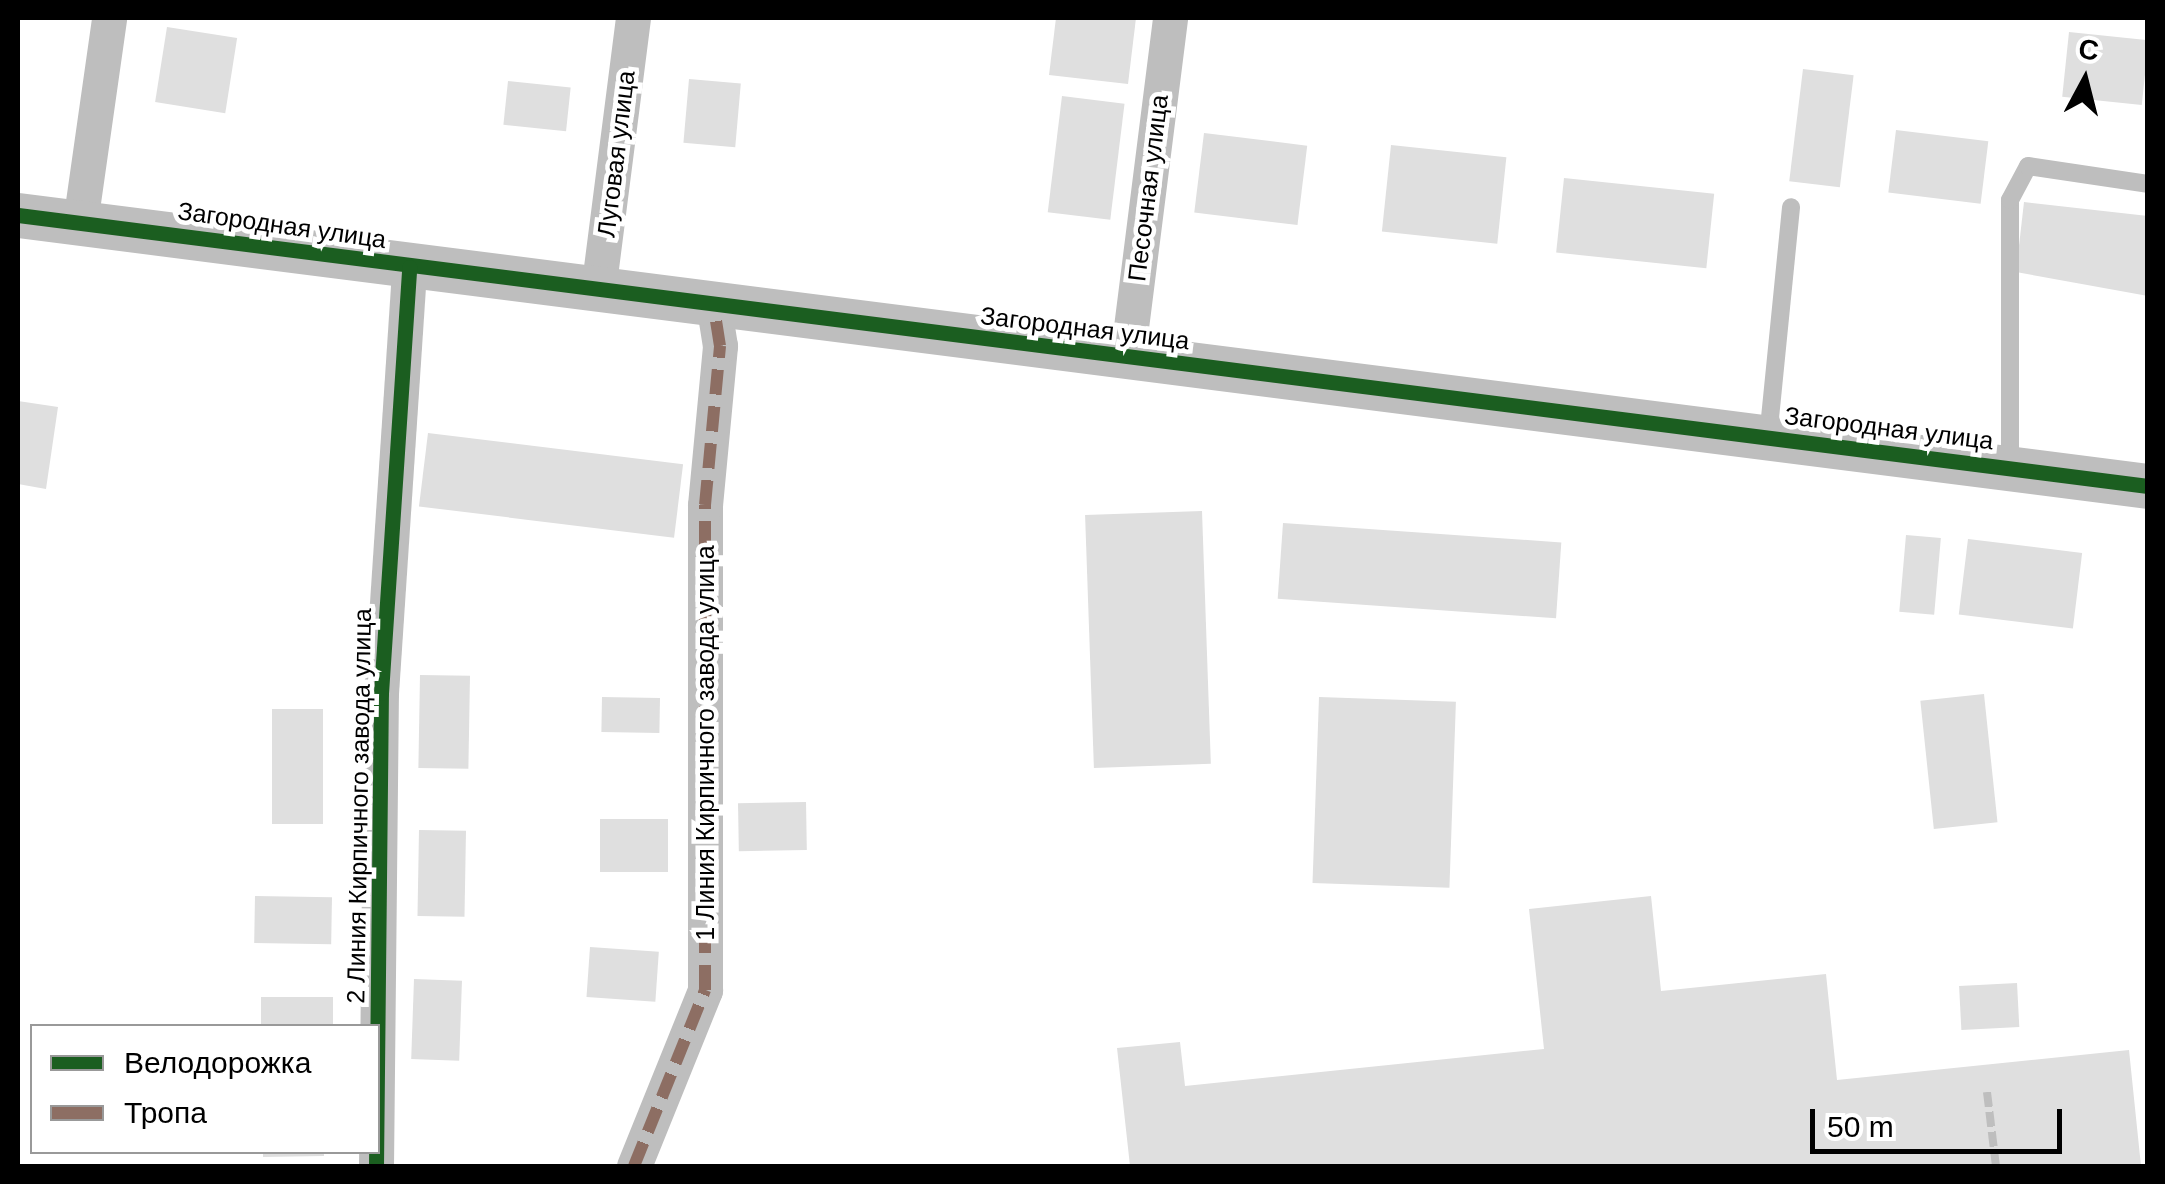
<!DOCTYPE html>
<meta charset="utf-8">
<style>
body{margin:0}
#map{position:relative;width:2165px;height:1184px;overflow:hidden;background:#fff;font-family:Arial,sans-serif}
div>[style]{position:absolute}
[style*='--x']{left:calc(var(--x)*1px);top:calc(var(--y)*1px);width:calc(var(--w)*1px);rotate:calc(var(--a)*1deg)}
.building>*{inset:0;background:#dfdfdf;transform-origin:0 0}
.service>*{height:18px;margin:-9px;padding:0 9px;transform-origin:9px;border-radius:9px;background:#bebebe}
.minor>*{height:35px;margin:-17.5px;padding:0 17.5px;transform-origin:17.5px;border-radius:17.5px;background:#bebebe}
.tertiary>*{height:45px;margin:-22.5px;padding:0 22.5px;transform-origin:22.5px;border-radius:22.5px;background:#bebebe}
.rail>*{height:8px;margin-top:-4px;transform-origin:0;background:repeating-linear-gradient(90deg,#bebebe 0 15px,transparent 0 20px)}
.quiet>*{height:12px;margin-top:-6px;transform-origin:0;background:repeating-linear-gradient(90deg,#8d6e63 0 25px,transparent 0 37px)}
.cycleway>*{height:15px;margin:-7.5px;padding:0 7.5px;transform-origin:7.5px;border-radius:7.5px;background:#1b5e20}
span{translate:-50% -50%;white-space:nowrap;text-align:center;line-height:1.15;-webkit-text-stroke:9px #fff;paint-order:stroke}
.street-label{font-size:25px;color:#000}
.frame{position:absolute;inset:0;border:20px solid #000;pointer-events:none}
.legend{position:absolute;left:30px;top:1024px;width:350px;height:130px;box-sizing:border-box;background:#fff;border:2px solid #999;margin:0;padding:12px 18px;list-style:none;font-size:30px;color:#000}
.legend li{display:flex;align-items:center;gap:20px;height:50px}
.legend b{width:50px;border:2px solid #999}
.north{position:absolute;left:2035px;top:30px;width:100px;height:100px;-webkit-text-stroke:8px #fff;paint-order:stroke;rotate:7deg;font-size:28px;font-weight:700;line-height:40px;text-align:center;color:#000}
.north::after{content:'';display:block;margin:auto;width:35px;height:45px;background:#000;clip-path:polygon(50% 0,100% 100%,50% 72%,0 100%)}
.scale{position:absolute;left:1810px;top:1109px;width:252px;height:45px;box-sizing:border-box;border:5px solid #000;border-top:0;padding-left:12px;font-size:30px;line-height:35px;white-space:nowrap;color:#000;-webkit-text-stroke:8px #fff;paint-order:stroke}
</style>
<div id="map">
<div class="building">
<div style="clip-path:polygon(1056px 18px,1136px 18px,1128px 84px,1049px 75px)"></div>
<div style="left:167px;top:27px;width:71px;height:76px;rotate:9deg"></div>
<div style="left:2069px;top:32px;width:80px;height:65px;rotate:6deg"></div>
<div style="left:1803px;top:69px;width:51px;height:113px;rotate:7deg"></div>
<div style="left:689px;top:79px;width:52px;height:64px;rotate:5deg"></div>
<div style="left:508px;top:81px;width:63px;height:44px;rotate:6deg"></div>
<div style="left:1062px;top:96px;width:63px;height:117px;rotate:7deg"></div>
<div style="left:1896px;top:130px;width:93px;height:63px;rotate:7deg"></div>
<div style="left:1204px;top:133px;width:104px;height:80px;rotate:7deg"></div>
<div style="left:1391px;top:145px;width:116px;height:87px;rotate:6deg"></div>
<div style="left:1564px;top:178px;width:151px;height:75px;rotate:6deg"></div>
<div style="clip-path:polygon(2024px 202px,2148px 216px,2148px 296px,2016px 272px)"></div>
<div style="clip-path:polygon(18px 401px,58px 407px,46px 489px,18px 484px)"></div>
<div style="left:428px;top:433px;width:257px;height:74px;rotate:7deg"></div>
<div style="left:1202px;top:511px;width:253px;height:117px;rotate:88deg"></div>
<div style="left:1283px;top:523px;width:279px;height:76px;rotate:4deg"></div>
<div style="left:1906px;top:535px;width:35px;height:77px;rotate:5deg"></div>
<div style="left:1968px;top:539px;width:115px;height:76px;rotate:7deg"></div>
<div style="left:420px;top:675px;width:50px;height:93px;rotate:1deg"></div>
<div style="left:1984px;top:694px;width:129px;height:64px;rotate:84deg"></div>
<div style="left:602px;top:697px;width:58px;height:35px;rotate:1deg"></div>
<div style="left:1319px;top:697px;width:137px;height:186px;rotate:2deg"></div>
<div style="left:272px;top:709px;width:51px;height:115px"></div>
<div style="left:806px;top:802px;width:48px;height:68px;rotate:89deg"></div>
<div style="left:600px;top:819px;width:68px;height:53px"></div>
<div style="left:419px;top:830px;width:47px;height:86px;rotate:1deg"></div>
<div style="left:255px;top:896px;width:77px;height:47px;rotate:1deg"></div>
<div style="clip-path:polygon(1651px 896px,1661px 991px,1826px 974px,1837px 1080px,2129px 1050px,2141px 1166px,1130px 1166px,1117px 1048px,1180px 1042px,1185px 1086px,1544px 1049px,1529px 909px)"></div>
<div style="left:590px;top:947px;width:69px;height:50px;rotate:4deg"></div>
<div style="left:414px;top:979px;width:48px;height:80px;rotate:2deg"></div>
<div style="left:2017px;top:983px;width:44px;height:58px;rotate:87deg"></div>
<div style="left:333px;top:997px;width:29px;height:72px;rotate:90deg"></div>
<div style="clip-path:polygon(263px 1152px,324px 1152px,324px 1156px,263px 1157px)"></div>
</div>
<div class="service">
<div style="--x:1768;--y:438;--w:232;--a:-84.3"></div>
<div style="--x:2010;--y:468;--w:268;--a:-90"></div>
<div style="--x:2010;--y:200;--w:38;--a:-62"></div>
<div style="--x:2028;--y:166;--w:121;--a:8.5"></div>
</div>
<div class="minor">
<div style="--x:80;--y:223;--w:207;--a:-81.9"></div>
<div style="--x:598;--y:291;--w:275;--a:-82.7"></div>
<div style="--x:1127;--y:359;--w:344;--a:-82.8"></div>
<div style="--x:376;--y:1166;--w:473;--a:-89.4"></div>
<div style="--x:381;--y:693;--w:427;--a:-86.2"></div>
<div style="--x:634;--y:1166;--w:190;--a:-68"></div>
<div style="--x:705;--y:990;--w:485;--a:-90"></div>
<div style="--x:705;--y:505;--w:160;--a:-84.6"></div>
<div style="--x:720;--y:346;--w:39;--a:-99"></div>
</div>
<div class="tertiary">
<div style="--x:18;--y:215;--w:2147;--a:7.25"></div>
</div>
<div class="rail">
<div style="--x:1987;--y:1092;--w:75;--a:83.1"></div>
</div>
<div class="quiet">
<div style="--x:634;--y:1166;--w:190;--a:-68"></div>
<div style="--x:705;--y:990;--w:485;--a:-90"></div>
<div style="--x:705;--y:505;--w:160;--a:-84.6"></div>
<div style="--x:720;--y:346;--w:39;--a:-99"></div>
</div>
<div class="cycleway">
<div style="--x:18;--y:215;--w:2147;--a:7.25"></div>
<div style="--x:376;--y:1166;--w:473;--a:-89.4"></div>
<div style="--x:381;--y:693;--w:427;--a:-86.2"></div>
</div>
<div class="street-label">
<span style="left:616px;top:154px;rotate:-83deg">Луговая улица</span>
<span style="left:1148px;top:188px;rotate:-83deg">Песочная улица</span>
<span style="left:282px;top:225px;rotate:8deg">Загородная улица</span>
<span style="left:1085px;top:328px;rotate:7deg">Загородная улица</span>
<span style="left:1889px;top:428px;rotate:7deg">Загородная улица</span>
<span style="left:705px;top:743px;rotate:-90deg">1 Линия Кирпичного завода улица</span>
<span style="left:359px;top:806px;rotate:-89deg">2 Линия Кирпичного завода улица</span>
</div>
<div class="frame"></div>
<ul class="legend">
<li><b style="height:12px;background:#1b5e20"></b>Велодорожка</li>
<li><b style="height:12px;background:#8d6e63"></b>Тропа</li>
</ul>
<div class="north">С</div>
<div class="scale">50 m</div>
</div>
